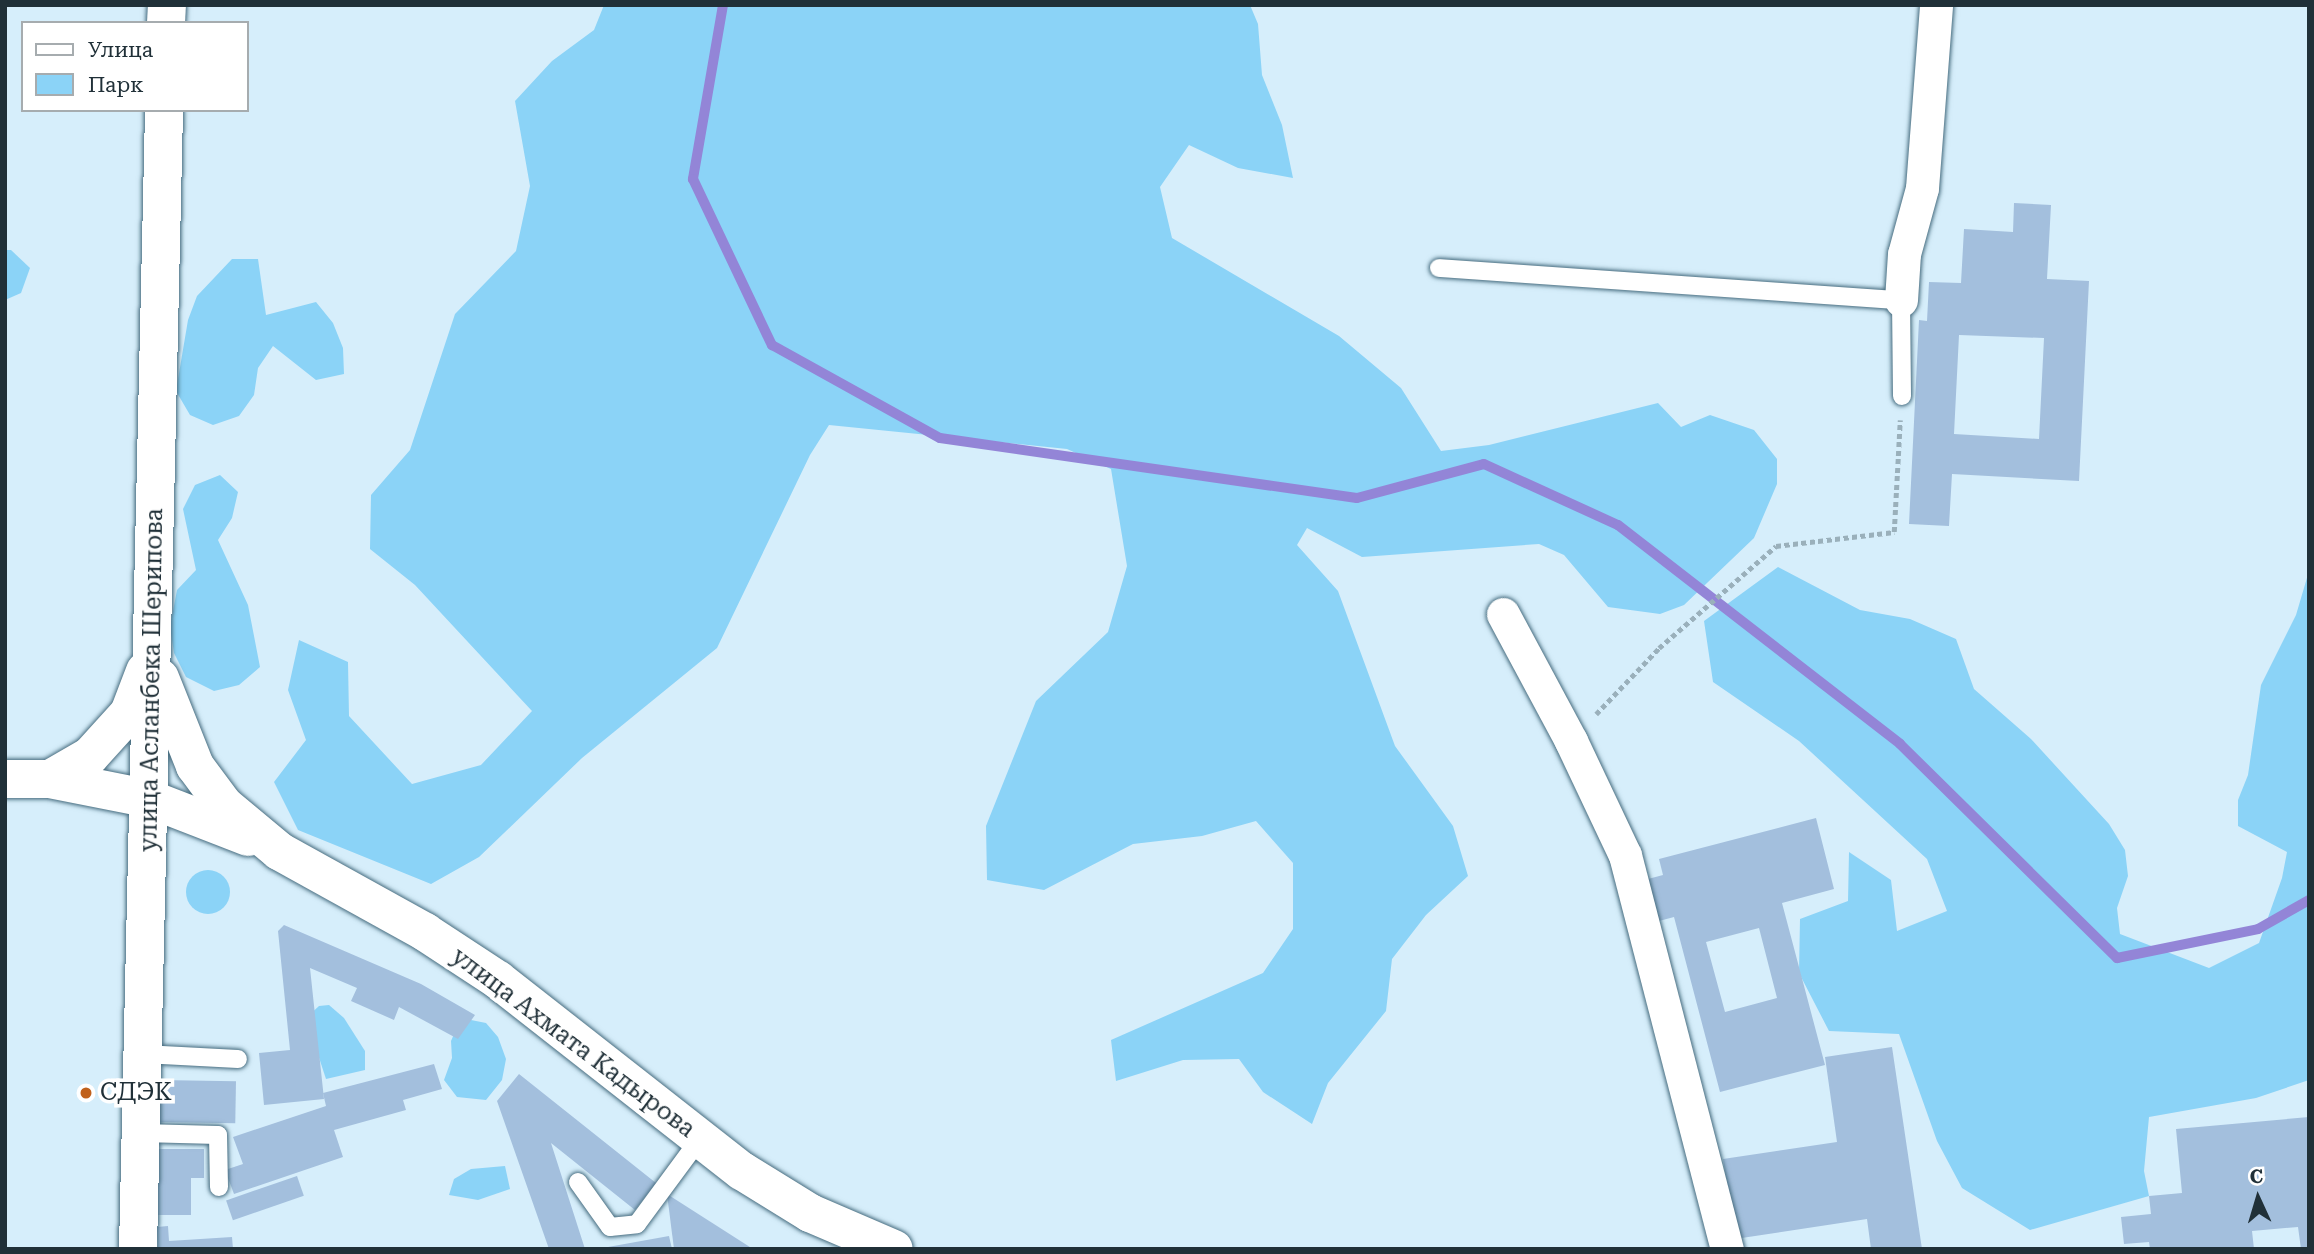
<!DOCTYPE html>
<meta charset="utf-8">
<style>
body{margin:0}
#map{position:relative;width:2314px;height:1254px;overflow:hidden;background:#d6eefb;font-family:"Roboto Serif",serif}
div>[style]{position:absolute}
[style*='--x']{left:calc(var(--x)*1px);top:calc(var(--y)*1px);width:calc(var(--w)*1px);rotate:calc(var(--a)*1deg)}
.green>*{inset:0;background:#8bd3f7}
.round{border-radius:50%}
.stream>*{height:10px;margin:-5px;padding:0 5px;transform-origin:5px;border-radius:5px;background:#9385d7}
.building>*{inset:0;background:#a3bfdd;transform-origin:0 0}
.path>*{height:4.5px;margin-top:-2.25px;transform-origin:0;background:repeating-linear-gradient(90deg,#9ab0bb 0 5px,transparent 0 8.5px)}
.roads{filter:drop-shadow(0 0 2px #466c7f) drop-shadow(0 0 2px #466c7f)}
.lane>*{height:18px;margin:-9px;padding:0 9px;transform-origin:9px;border-radius:9px;background:#fff}
.street>*{height:33px;margin:-16.5px;padding:0 16.5px;transform-origin:16.5px;border-radius:16.5px;background:#fff}
.secondary>*{height:38px;margin:-19px;padding:0 19px;transform-origin:19px;border-radius:19px;background:#fff}
.dots>*{width:19px;height:19px;translate:-50% -50%;box-sizing:border-box;border:4px solid #fff;border-radius:50%}
span{translate:-50% -50%;white-space:nowrap;text-align:center;line-height:1.15;-webkit-text-stroke:7px #fff;paint-order:stroke}
.street-label{font-size:24px;color:#203038}
.poi-label{font-size:24px;color:#203038}
.left{translate:0 -50%;text-align:left}
.frame{position:absolute;inset:0;border:7px solid #203038;pointer-events:none}
.legend{position:absolute;left:21px;top:21px;width:228px;height:91px;box-sizing:border-box;background:#fff;border:2px solid #a6acaf;margin:0;padding:9px 12px;list-style:none;font-size:21px;color:#203038}
.legend li{display:flex;align-items:center;gap:14px;height:35px}
.legend b{width:35px;border:2px solid #a6acaf}
.north{position:absolute;left:2223px;top:1163px;width:70px;height:70px;-webkit-text-stroke:5px #fff;paint-order:stroke;rotate:356deg;font-size:19px;font-weight:700;line-height:28px;text-align:center;color:#203038}
.north::after{content:'';display:block;margin:auto;width:24px;height:32px;background:#203038;clip-path:polygon(50% 0,100% 100%,50% 72%,0 100%)}
</style>
<div id="map">
<div class="green">
<div style="clip-path:polygon(604px 5px,1250px 5px,1258px 24px,1262px 75px,1282px 125px,1293px 178px,1238px 168px,1189px 145px,1160px 187px,1172px 238px,1339px 336px,1401px 388px,1441px 451px,1489px 445px,1658px 403px,1681px 427px,1710px 415px,1754px 430px,1777px 459px,1777px 484px,1754px 538px,1684px 605px,1660px 614px,1608px 607px,1564px 555px,1539px 544px,1362px 557px,1307px 528px,1297px 545px,1338px 591px,1395px 746px,1453px 826px,1468px 876px,1426px 915px,1392px 959px,1386px 1011px,1328px 1083px,1312px 1124px,1263px 1092px,1239px 1059px,1183px 1060px,1116px 1081px,1111px 1040px,1263px 973px,1293px 929px,1293px 863px,1256px 821px,1202px 836px,1133px 844px,1044px 890px,987px 880px,986px 826px,1036px 701px,1108px 632px,1127px 566px,1111px 469px,1067px 449px,829px 425px,810px 455px,717px 648px,582px 758px,479px 857px,431px 884px,298px 830px,274px 782px,306px 740px,288px 690px,299px 640px,348px 662px,349px 716px,412px 784px,481px 765px,532px 711px,415px 585px,370px 549px,371px 495px,410px 450px,455px 314px,516px 251px,530px 186px,515px 101px,552px 61px,594px 30px)"></div>
<div style="clip-path:polygon(5px 250px,11px 250px,30px 268px,21px 293px,5px 300px)"></div>
<div style="clip-path:polygon(232px 259px,258px 259px,266px 315px,316px 302px,333px 323px,343px 348px,344px 374px,316px 380px,273px 346px,258px 368px,254px 395px,239px 416px,213px 425px,190px 415px,176px 391px,188px 320px,197px 296px)"></div>
<div style="clip-path:polygon(220px 475px,238px 492px,232px 518px,218px 540px,248px 605px,260px 667px,239px 685px,214px 691px,186px 677px,174px 653px,170px 627px,177px 590px,196px 570px,183px 509px,195px 485px)"></div>
<div style="clip-path:polygon(1778px 567px,1860px 610px,1910px 619px,1956px 639px,1974px 689px,2031px 739px,2109px 824px,2125px 850px,2128px 876px,2117px 908px,2120px 934px,2209px 968px,2259px 943px,2282px 878px,2287px 852px,2238px 826px,2238px 800px,2248px 775px,2261px 685px,2296px 615px,2309px 571px,2309px 1080px,2256px 1098px,2149px 1117px,2144px 1171px,2149px 1196px,2030px 1230px,1962px 1188px,1937px 1141px,1899px 1034px,1829px 1031px,1799px 973px,1800px 919px,1848px 901px,1849px 852px,1891px 880px,1897px 931px,1947px 911px,1927px 859px,1799px 741px,1713px 682px,1704px 621px)"></div>
<div class="round" style="left:186px;top:870px;width:44px;height:44px"></div>
<div style="clip-path:polygon(329px 1005px,344px 1018px,365px 1051px,365px 1070px,326px 1079px,306px 1018px,319px 1006px)"></div>
<div style="clip-path:polygon(461px 1018px,486px 1023px,498px 1037px,506px 1059px,502px 1080px,486px 1100px,457px 1097px,444px 1080px,452px 1058px,451px 1041px)"></div>
<div style="clip-path:polygon(505px 1166px,510px 1189px,478px 1200px,449px 1195px,454px 1179px,471px 1169px)"></div>
</div>
<div class="stream">
<div style="--x:723;--y:5;--w:177;--a:99.8"></div>
<div style="--x:693;--y:179;--w:184;--a:64.6"></div>
<div style="--x:772;--y:345;--w:192;--a:29"></div>
<div style="--x:940;--y:438;--w:421;--a:8.2"></div>
<div style="--x:1357;--y:498;--w:131;--a:-15"></div>
<div style="--x:1484;--y:464;--w:147;--a:24.5"></div>
<div style="--x:1618;--y:525;--w:357;--a:37.8"></div>
<div style="--x:1900;--y:744;--w:305;--a:44.6"></div>
<div style="--x:2117;--y:958;--w:144;--a:-11.6"></div>
<div style="--x:2258;--y:929;--w:59;--a:-29.6"></div>
</div>
<div class="building">
<div style="clip-path:polygon(evenodd,2014px 203px,2051px 205px,2047px 279px,2089px 281px,2079px 481px,1952px 474px,1949px 526px,1909px 524px,1919px 320px,1927px 321px,1929px 282px,1961px 283px,1964px 229px,2013px 232px,2014px 203px,1959px 335px,2044px 338px,2039px 439px,1954px 434px,1959px 335px)"></div>
<div style="clip-path:polygon(evenodd,1816px 818px,1834px 889px,1782px 903px,1825px 1065px,1720px 1092px,1674px 917px,1659px 921px,1648px 879px,1663px 875px,1659px 859px,1816px 818px,1759px 928px,1777px 998px,1725px 1012px,1706px 942px,1759px 928px)"></div>
<div style="clip-path:polygon(284px 925px,421px 984px,475px 1015px,458px 1039px,399px 1007px,394px 1020px,351px 1001px,357px 988px,310px 968px,324px 1099px,264px 1105px,259px 1053px,290px 1050px,278px 931px)"></div>
<div style="clip-path:polygon(1892px 1047px,1922px 1249px,1871px 1249px,1867px 1219px,1735px 1239px,1723px 1159px,1837px 1142px,1825px 1057px)"></div>
<div style="clip-path:polygon(434px 1064px,442px 1089px,403px 1100px,406px 1110px,334px 1130px,343px 1157px,234px 1194px,225px 1170px,243px 1164px,233px 1137px,326px 1106px,323px 1093px)"></div>
<div style="clip-path:polygon(519px 1074px,656px 1183px,635px 1210px,551px 1143px,585px 1249px,549px 1249px,497px 1101px)"></div>
<div style="left:159px;top:1080px;width:77px;height:42px;rotate:1deg"></div>
<div style="clip-path:polygon(2309px 1117px,2309px 1249px,2301px 1249px,2298px 1227px,2252px 1231px,2254px 1249px,2150px 1249px,2149px 1242px,2124px 1244px,2121px 1217px,2151px 1214px,2149px 1196px,2182px 1193px,2176px 1129px)"></div>
<div style="clip-path:polygon(157px 1149px,204px 1149px,204px 1178px,191px 1178px,191px 1215px,157px 1215px)"></div>
<div style="left:297px;top:1176px;width:21px;height:75px;rotate:71deg"></div>
<div style="clip-path:polygon(667px 1194px,753px 1249px,674px 1249px)"></div>
<div style="clip-path:polygon(168px 1226px,169px 1241px,232px 1237px,233px 1249px,158px 1249px,157px 1227px)"></div>
<div style="clip-path:polygon(669px 1236px,672px 1249px,609px 1249px,608px 1247px)"></div>
</div>
<div class="path">
<div style="--x:1596;--y:714;--w:91;--a:-46.3"></div>
<div style="--x:1659;--y:648;--w:155;--a:-41.1"></div>
<div style="--x:1776;--y:546;--w:119;--a:-6.8"></div>
<div style="--x:1894;--y:532;--w:112;--a:-86.9"></div>
</div>
<div class="roads">
<div class="lane">
<div style="--x:1439;--y:268;--w:463;--a:4"></div>
<div style="--x:1901;--y:300;--w:96;--a:89.4"></div>
<div style="--x:143;--y:1054;--w:95;--a:3"></div>
<div style="--x:141;--y:1133;--w:77;--a:1.5"></div>
<div style="--x:218;--y:1135;--w:52;--a:88.9"></div>
<div style="--x:578;--y:1182;--w:55;--a:54.6"></div>
<div style="--x:610;--y:1227;--w:27;--a:-6"></div>
<div style="--x:637;--y:1224;--w:104;--a:-53.6"></div>
</div>
<div class="street">
<div style="--x:1901;--y:300;--w:46;--a:-86.3"></div>
<div style="--x:1904;--y:254;--w:68;--a:-74.7"></div>
<div style="--x:1922;--y:188;--w:184;--a:-85.6"></div>
<div style="--x:1503;--y:614;--w:144;--a:61.8"></div>
<div style="--x:1571;--y:741;--w:126;--a:64.7"></div>
<div style="--x:1625;--y:855;--w:407;--a:75.5"></div>
</div>
<div class="secondary">
<div style="--x:166;--y:23;--w:18;--a:-87"></div>
<div style="--x:160;--y:678;--w:95;--a:68.3"></div>
<div style="--x:195;--y:766;--w:49;--a:53.4"></div>
<div style="--x:224;--y:805;--w:72;--a:39.9"></div>
<div style="--x:279;--y:851;--w:167;--a:29"></div>
<div style="--x:425;--y:932;--w:87;--a:33.3"></div>
<div style="--x:498;--y:980;--w:310;--a:38.1"></div>
<div style="--x:742;--y:1171;--w:80;--a:31.7"></div>
<div style="--x:810;--y:1213;--w:91;--a:23.2"></div>
<div style="--x:5;--y:779;--w:45;--a:0"></div>
<div style="--x:50;--y:779;--w:46;--a:-29.9"></div>
<div style="--x:90;--y:756;--w:58;--a:-47.8"></div>
<div style="--x:129;--y:713;--w:45;--a:-69.1"></div>
<div style="--x:50;--y:779;--w:102;--a:11.3"></div>
<div style="--x:150;--y:799;--w:105;--a:21.2"></div>
<div style="--x:138;--y:1249;--w:1139;--a:-88.69"></div>
</div>
</div>
<div class="dots">
<div style="left:86px;top:1093px;background:#c0611c"></div>
</div>
<div class="street-label">
<span style="left:152px;top:680px;rotate:-89deg">улица Асланбека Шерипова</span>
<span style="left:573px;top:1043px;rotate:37deg">улица Ахмата Кадырова</span>
</div>
<div class="poi-label">
<span class="left" style="left:100px;top:1093px">СДЭК</span>
</div>
<div class="frame"></div>
<ul class="legend">
<li><b style="height:9px;background:#fff"></b>Улица</li>
<li><b style="height:19px;background:#8bd3f7"></b>Парк</li>
</ul>
<div class="north">С</div>
</div>
